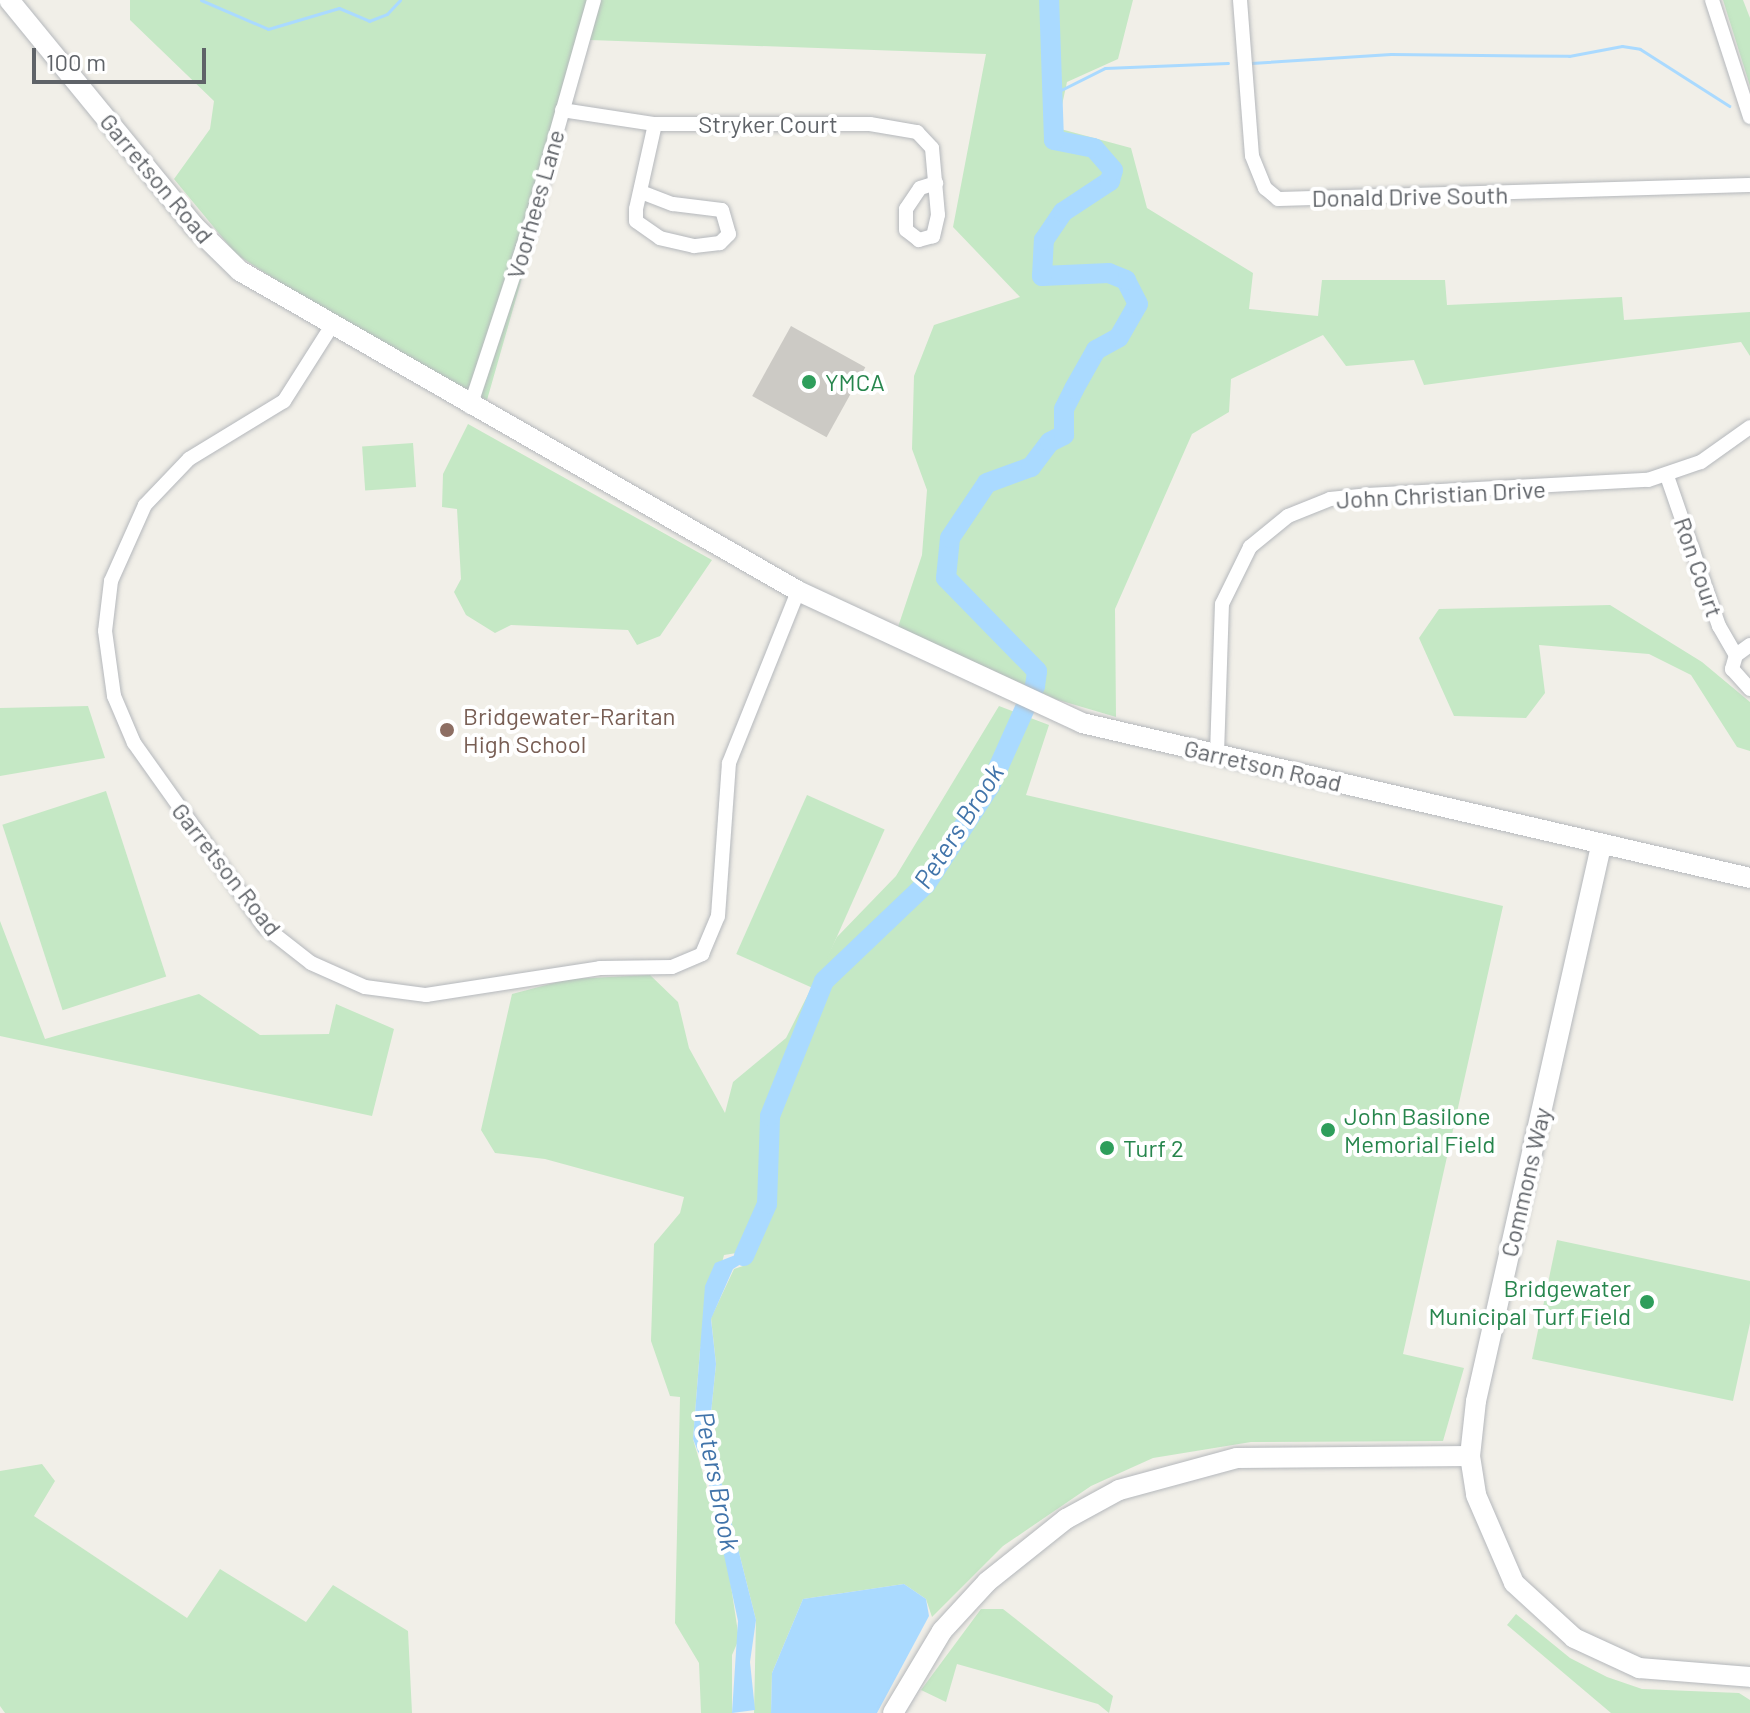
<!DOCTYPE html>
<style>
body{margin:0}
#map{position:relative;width:1750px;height:1713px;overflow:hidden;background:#f1efe8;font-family:Barlow,sans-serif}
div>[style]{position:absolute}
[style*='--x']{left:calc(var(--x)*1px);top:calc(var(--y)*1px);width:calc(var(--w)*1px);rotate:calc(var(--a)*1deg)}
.green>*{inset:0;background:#c5e8c5;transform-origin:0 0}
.water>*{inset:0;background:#aadaff}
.stream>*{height:3px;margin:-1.5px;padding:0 1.5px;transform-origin:1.5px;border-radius:1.5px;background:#aadaff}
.river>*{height:20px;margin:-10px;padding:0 10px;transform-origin:10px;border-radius:10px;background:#aadaff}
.building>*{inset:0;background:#cccac5;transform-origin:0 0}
.roads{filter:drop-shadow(0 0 2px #b5b8bc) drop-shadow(0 0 2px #b5b8bc)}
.street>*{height:14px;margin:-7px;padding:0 7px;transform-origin:7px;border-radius:7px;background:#fff}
.secondary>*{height:20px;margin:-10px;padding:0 10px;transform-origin:10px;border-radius:10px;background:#fff}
.dots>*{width:22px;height:22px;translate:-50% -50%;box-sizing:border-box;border:4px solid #fff;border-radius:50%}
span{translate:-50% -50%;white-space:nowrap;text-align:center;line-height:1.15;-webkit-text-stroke:8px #fff;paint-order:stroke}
.street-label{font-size:24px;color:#5f6368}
.leisure-label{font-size:24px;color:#27864d}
.left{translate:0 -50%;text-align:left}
.right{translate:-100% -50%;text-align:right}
.education-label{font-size:24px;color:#785e54}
.water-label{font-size:26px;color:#4174aa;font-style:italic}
.scale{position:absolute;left:32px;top:48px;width:174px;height:36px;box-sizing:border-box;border:4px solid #5f6368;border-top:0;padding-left:10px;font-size:24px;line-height:28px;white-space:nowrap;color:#5f6368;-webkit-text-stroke:6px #fff;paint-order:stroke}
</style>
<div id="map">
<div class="green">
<div style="clip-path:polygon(130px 0,1133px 0,1118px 59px,1067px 82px,1057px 128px,1131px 148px,1147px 208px,1253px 273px,1249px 309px,1318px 316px,1322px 280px,1445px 280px,1447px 305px,1622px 297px,1624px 320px,1750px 312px,1750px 356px,1741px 342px,1424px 385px,1414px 360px,1346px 366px,1323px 335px,1231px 379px,1229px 412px,1192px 434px,1115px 609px,1116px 717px,1055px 699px,898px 627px,922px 555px,927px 490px,912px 449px,914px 376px,934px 325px,1020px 297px,953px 227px,986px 54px,590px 40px,487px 400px,341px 322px,236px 254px,174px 179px,210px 129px,214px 101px,130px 20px)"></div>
<div style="clip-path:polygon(1723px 0,1743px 0,1750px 18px,1750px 86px)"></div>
<div style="clip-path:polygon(468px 424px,712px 560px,660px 636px,637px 645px,628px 630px,511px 625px,495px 633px,466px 615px,454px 592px,461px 579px,457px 509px,442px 507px,443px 474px)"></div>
<div style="left:413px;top:443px;width:44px;height:51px;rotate:86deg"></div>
<div style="clip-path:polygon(1610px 605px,1702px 662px,1750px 702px,1750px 751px,1737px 747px,1691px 675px,1649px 654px,1539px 645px,1545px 693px,1526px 718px,1454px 716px,1419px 638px,1439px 609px)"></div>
<div style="clip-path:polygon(88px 706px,105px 758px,0 776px,0 708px)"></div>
<div style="clip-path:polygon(999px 706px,1049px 725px,1026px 795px,1503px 906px,1403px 1354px,1464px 1368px,1443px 1441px,1251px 1442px,1153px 1458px,1091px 1486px,1003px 1546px,932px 1617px,926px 1599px,904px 1584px,803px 1599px,772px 1673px,771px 1713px,754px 1713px,756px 1620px,709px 1433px,716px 1364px,711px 1318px,734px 1269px,743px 1266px,753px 1233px,743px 1252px,724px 1255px,700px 1350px,693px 1439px,726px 1553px,739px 1639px,732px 1655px,732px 1713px,701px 1713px,699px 1663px,675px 1623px,680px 1397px,670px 1396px,651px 1341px,654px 1244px,680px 1213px,684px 1197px,545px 1159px,495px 1153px,481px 1130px,512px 994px,569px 979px,650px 975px,678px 1002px,689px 1048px,725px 1113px,733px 1082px,786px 1038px,837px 937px,896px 876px)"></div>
<div style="left:106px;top:791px;width:195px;height:109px;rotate:72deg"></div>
<div style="left:807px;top:795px;width:85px;height:174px;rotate:24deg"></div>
<div style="clip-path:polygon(0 921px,45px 1039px,199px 994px,260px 1035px,329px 1034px,336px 1004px,394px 1029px,372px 1116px,0 1036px)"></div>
<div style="clip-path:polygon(1557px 1240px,1750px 1281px,1750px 1323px,1733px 1401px,1532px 1359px)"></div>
<div style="clip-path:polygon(42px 1464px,55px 1481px,34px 1516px,187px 1618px,220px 1569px,306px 1622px,333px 1585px,408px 1631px,412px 1713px,5px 1713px,0 1706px,0 1471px)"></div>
<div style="clip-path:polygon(981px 1609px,1003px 1609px,1113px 1696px,1109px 1713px,1098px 1704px,957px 1664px,946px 1702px,921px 1690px)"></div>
<div style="clip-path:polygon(1516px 1614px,1570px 1658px,1607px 1677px,1642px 1689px,1739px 1693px,1750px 1700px,1750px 1713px,1611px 1713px,1507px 1625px)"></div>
</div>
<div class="water">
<div style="clip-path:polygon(753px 1231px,752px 1257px,733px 1269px,711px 1319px,716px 1364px,709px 1433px,756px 1620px,750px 1662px,755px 1710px,732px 1713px,738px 1621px,707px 1475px,693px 1439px,705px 1286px,715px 1263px,743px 1252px)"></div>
<div style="clip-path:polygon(904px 1584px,926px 1599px,929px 1616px,877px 1713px,771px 1713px,772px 1673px,803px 1599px)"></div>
</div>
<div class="stream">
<div style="--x:201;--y:0;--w:73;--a:23.4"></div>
<div style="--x:268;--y:29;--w:74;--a:-16.5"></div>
<div style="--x:339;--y:8;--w:33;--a:23"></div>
<div style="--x:369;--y:21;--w:19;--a:-21"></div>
<div style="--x:387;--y:14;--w:19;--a:-47"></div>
<div style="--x:1251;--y:63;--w:140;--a:-3.7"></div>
<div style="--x:1391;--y:54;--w:178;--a:0.6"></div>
<div style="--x:1569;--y:56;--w:54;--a:-10.7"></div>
<div style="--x:1622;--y:46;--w:18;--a:9"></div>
<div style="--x:1640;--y:49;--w:106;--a:32.6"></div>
<div style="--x:1051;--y:95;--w:60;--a:-26.6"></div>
<div style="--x:1105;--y:68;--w:123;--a:-2.3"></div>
</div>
<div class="river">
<div style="--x:744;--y:1256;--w:57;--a:-66.1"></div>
<div style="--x:767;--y:1204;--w:88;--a:-88"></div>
<div style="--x:770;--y:1116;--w:145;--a:-68.2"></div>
<div style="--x:824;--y:981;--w:141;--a:-43.6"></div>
<div style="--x:926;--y:884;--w:117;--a:-56.9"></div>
<div style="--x:990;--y:786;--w:110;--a:-65.8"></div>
<div style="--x:1035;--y:686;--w:15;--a:-82"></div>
<div style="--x:1037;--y:671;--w:130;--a:-134.4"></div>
<div style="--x:946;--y:578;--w:40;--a:-84.3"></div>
<div style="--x:950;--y:538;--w:66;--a:-56.1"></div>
<div style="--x:987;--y:483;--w:47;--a:-20"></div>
<div style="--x:1031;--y:467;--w:31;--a:-53"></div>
<div style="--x:1050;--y:442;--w:16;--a:-27"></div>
<div style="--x:1064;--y:435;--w:26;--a:-90"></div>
<div style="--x:1064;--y:409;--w:22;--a:-63"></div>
<div style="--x:1074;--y:389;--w:45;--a:-60.6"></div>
<div style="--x:1096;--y:350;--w:26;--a:-29"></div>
<div style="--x:1119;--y:337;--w:38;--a:-60"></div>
<div style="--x:1138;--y:304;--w:27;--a:-117"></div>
<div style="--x:1126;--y:280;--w:18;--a:-158"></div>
<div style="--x:1109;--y:273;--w:67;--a:177.4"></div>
<div style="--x:1042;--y:276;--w:36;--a:-87"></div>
<div style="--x:1044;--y:240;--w:34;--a:-56"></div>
<div style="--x:1063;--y:212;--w:56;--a:-33.4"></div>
<div style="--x:1110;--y:181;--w:11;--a:-75"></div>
<div style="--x:1113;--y:170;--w:29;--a:-131"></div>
<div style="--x:1094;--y:148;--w:41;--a:-168.7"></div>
<div style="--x:1054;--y:140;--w:140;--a:-92"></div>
</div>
<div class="building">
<div style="left:791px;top:326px;width:85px;height:80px;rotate:29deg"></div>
</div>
<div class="roads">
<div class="street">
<div style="--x:1240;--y:0;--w:156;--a:85.6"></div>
<div style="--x:1252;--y:156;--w:35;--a:68"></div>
<div style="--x:1265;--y:188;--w:17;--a:40"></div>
<div style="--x:1278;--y:199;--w:472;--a:-1.7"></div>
<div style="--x:1712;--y:0;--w:123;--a:72"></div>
<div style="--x:562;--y:110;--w:94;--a:8.6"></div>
<div style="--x:655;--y:124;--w:215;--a:0"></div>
<div style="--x:870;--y:124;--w:48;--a:9.7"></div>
<div style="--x:917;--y:132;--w:22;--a:47"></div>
<div style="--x:932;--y:148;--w:67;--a:84.9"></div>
<div style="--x:938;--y:215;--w:22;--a:103"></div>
<div style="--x:933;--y:236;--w:15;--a:164"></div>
<div style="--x:919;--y:240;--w:16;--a:-142"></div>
<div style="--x:906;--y:230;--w:21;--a:-90"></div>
<div style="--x:906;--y:209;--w:25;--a:-56"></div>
<div style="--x:920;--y:188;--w:17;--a:-17"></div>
<div style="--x:641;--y:192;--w:34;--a:21"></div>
<div style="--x:673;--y:204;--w:49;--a:7"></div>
<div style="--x:722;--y:210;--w:25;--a:74"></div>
<div style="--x:729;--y:234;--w:13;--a:135"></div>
<div style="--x:720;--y:243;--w:26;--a:173"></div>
<div style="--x:694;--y:246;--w:35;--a:-167"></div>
<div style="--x:660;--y:238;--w:29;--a:-145"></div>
<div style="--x:636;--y:221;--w:12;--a:-90"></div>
<div style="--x:636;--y:209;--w:87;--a:-77.4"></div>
<div style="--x:331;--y:327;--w:88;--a:122.4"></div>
<div style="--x:284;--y:401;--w:111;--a:148.6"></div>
<div style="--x:189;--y:459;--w:64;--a:133.7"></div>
<div style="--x:145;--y:505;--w:83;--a:114.1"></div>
<div style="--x:111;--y:581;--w:50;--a:96.8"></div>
<div style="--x:105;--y:631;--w:66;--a:82.1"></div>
<div style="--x:114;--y:696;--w:51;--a:66.9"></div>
<div style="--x:134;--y:743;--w:226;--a:54.6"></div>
<div style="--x:265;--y:927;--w:58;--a:38"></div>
<div style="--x:311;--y:963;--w:59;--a:24"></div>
<div style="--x:365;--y:987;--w:62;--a:7.5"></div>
<div style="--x:426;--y:995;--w:176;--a:-8.8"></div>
<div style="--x:600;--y:968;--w:72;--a:-0.8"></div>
<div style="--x:672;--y:967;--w:33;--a:-23"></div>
<div style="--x:702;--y:954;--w:41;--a:-67.2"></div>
<div style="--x:718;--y:916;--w:153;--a:-85.9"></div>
<div style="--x:729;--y:763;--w:185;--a:-68.1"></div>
<div style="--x:470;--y:407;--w:191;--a:-71.7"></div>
<div style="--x:530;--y:226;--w:235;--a:-74.2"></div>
<div style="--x:1667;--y:476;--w:159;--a:70.9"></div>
<div style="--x:1719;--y:626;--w:34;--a:60"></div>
<div style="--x:1750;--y:645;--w:17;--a:144"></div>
<div style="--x:1736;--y:655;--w:15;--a:106"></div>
<div style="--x:1732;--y:669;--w:27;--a:48"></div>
<div style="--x:1217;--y:754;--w:150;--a:-88.1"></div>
<div style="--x:1222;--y:604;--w:64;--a:-63.8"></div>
<div style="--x:1250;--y:547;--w:49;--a:-39.2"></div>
<div style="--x:1288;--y:516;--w:45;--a:-22"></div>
<div style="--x:1330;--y:499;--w:37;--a:-6"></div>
<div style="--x:1367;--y:495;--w:281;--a:-3.1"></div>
<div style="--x:1648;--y:480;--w:56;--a:-18.8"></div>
<div style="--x:1701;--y:462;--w:60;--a:-35.5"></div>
</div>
<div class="secondary">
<div style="--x:9;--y:0;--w:292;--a:50.7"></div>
<div style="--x:194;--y:226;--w:64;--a:44.4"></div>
<div style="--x:240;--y:271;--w:643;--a:29.83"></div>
<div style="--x:798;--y:591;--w:313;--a:24.9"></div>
<div style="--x:1082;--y:723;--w:686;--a:13.06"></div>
<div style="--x:1601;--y:846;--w:569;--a:102.69"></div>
<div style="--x:1476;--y:1401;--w:55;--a:96.2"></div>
<div style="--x:1470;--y:1456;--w:39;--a:81"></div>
<div style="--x:1476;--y:1495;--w:96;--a:66.6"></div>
<div style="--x:1514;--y:1583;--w:81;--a:42.5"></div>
<div style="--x:1574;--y:1638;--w:72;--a:24.8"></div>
<div style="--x:1639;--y:1668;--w:111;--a:4.6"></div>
<div style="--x:893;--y:1713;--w:96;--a:-59.1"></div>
<div style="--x:942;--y:1631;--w:67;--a:-47.4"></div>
<div style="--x:987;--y:1582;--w:101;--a:-38.6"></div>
<div style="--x:1066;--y:1519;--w:60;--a:-28.7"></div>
<div style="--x:1119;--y:1490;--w:122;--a:-15.2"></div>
<div style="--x:1237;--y:1458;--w:233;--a:-0.5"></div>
</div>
</div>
<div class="dots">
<div style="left:809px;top:382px;background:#2e9e5b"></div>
<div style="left:447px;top:730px;background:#8d6e63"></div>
<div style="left:1328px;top:1130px;background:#2e9e5b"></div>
<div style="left:1107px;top:1148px;background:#2e9e5b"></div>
<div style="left:1647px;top:1302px;background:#2e9e5b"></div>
</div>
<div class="street-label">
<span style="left:768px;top:124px">Stryker Court</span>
<span style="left:157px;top:178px;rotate:50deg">Garretson Road</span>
<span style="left:1410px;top:196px;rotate:-1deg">Donald Drive South</span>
<span style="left:535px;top:204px;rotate:-74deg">Voorhees Lane</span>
<span style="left:1441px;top:494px;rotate:-3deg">John Christian Drive</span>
<span style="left:1699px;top:567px;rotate:71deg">Ron Court</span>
<span style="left:1263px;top:765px;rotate:13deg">Garretson Road</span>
<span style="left:227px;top:869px;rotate:52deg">Garretson Road</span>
<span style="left:1525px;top:1182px;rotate:-77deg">Commons Way</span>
</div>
<div class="leisure-label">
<span class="left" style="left:825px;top:382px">YMCA</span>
<span class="left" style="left:1344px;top:1130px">John Basilone<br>Memorial Field</span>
<span class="left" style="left:1123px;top:1148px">Turf 2</span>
<span class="right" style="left:1631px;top:1302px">Bridgewater<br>Municipal Turf Field</span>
</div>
<div class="education-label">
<span class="left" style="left:463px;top:730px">Bridgewater-Raritan<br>High School</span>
</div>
<div class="water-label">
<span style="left:958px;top:826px;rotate:-57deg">Peters Brook</span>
<span style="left:718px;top:1481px;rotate:79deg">Peters Brook</span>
</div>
<div class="scale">100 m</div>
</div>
